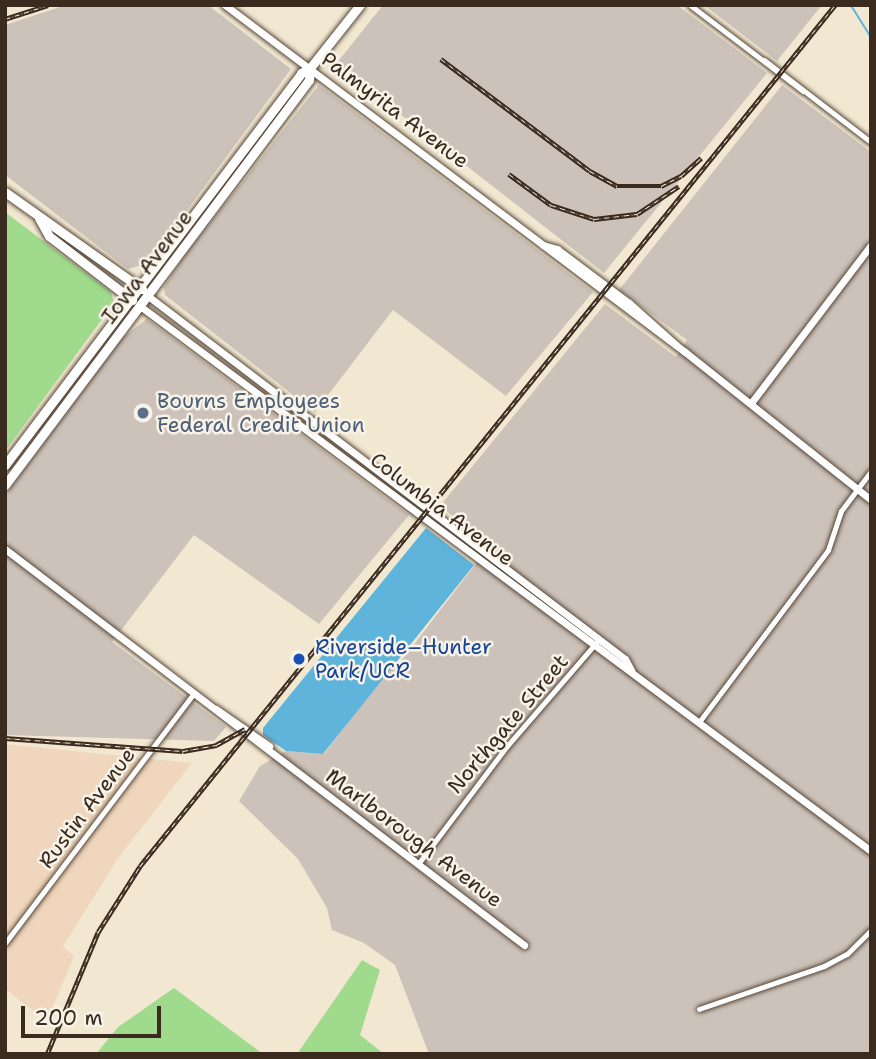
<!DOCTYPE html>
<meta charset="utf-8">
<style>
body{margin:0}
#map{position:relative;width:876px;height:1059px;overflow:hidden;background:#f2e8d1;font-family:"Shantell Sans",sans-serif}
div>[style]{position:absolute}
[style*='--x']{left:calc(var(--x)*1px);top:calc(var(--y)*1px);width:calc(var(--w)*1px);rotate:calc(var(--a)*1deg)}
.built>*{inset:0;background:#efd6bc}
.industrial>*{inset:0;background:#cdc2b9}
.green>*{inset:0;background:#a0db8d}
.water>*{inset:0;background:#5eb4db}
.stream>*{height:2px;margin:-1px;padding:0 1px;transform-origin:1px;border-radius:1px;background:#5eb4db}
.roads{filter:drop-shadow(0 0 2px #564639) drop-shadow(0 0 2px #564639)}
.minor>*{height:5px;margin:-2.5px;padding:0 2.5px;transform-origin:2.5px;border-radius:2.5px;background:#fff}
.tertiary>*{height:7px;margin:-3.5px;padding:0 3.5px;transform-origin:3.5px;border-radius:3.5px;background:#fff}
.primary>*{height:9px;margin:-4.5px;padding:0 4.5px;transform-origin:4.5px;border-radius:4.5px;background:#fff}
.rail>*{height:4.5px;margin-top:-2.25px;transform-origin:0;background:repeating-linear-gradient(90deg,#f7f3e8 0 5px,#3b2a1e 0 10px);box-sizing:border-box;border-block:2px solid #3b2a1e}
.dots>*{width:19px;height:19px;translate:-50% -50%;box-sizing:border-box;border:4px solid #f7f3e8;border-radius:50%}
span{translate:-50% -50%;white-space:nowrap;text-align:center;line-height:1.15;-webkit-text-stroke:5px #f7f3e8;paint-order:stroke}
.street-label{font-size:21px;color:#3b2a1e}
.service-label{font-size:21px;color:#4e5e75}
.left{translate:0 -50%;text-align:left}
.transit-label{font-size:21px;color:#164399}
.frame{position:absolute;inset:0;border:7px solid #3b2a1e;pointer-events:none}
.scale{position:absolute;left:21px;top:1006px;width:140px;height:32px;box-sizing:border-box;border:4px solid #3b2a1e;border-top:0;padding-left:9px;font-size:21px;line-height:24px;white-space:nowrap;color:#3b2a1e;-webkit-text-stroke:5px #f7f3e8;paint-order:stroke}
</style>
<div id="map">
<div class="built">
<div style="clip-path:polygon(5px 744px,192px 763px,118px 858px,63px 947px,74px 956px,47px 1021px,5px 989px)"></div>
</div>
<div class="industrial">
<div style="clip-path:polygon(66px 5px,208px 5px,291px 69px,176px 225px,139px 266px,128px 269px,5px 175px,5px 25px)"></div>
<div style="clip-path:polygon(383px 5px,677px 5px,767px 73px,604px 273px,336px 64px)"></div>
<div style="clip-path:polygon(704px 5px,822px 5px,777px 61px)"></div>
<div style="clip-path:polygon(319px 85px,593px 292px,506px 396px,393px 310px,315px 412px,165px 295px,164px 287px,184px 256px)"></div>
<div style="clip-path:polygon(782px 85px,871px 152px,871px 1054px,429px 1054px,395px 965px,364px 943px,332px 930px,327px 908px,298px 859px,239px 801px,260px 766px,286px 751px,324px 754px,391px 665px,396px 668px,490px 545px,440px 506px,605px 304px,676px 357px,687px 340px,619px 290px)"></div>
<div style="clip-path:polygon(147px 319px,409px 515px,319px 624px,194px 535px,112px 642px,226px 727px,214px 741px,5px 735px,5px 495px,122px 338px)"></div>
</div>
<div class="green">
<div style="clip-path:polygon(5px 212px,111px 292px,114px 303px,5px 451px)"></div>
<div style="clip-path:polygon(362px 960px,380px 970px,360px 1035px,384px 1054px,297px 1054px)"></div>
<div style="clip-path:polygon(174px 988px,263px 1054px,96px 1054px,118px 1027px)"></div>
</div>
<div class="water">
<div style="clip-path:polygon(426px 528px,474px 565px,323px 754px,286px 751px,263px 735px,263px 728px)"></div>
</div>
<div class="stream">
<div style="--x:852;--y:7;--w:36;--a:58"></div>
</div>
<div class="roads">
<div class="minor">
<div style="--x:690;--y:5;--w:142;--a:37.3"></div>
<div style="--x:764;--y:60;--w:135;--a:37.5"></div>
<div style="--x:699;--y:722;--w:215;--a:-53.1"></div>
<div style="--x:828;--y:550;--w:41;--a:-71.6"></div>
<div style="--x:841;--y:511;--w:50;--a:-53.1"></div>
<div style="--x:418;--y:864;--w:148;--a:-53"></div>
<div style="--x:507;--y:746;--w:136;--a:-49.2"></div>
<div style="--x:5;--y:943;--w:313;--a:-52.9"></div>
<div style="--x:699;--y:1009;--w:132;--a:-19"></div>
<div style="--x:824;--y:966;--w:26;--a:-28"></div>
<div style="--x:847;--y:954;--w:34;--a:-45"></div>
</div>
<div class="tertiary">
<div style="--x:225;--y:5;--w:576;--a:37.03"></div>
<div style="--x:685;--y:352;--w:238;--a:38.5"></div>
<div style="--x:543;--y:245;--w:15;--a:16"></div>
<div style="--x:557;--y:249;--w:90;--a:36.9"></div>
<div style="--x:629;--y:303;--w:62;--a:41.7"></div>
<div style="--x:148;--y:296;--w:599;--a:37.27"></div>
<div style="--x:625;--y:659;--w:13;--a:61"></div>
<div style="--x:140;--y:306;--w:912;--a:36.71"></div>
<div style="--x:751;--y:403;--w:198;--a:-52.8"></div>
<div style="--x:5;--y:549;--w:653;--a:37.34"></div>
<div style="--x:216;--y:709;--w:65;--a:34.9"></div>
</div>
<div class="primary">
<div style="--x:5;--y:192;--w:168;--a:35.3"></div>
<div style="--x:39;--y:218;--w:21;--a:61"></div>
<div style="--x:49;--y:236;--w:105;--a:37.6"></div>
<div style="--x:5;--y:465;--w:491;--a:-52.9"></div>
<div style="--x:301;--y:73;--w:10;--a:-29"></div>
<div style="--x:310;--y:68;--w:80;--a:-51.6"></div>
<div style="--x:5;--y:485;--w:506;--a:-53.11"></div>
<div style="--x:309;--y:80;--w:12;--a:-85"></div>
</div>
</div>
<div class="rail">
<div style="--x:5;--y:19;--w:45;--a:-18"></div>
<div style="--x:441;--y:59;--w:186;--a:36.9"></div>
<div style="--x:590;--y:171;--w:31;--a:29"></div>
<div style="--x:617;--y:186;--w:44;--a:0"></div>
<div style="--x:661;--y:186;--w:22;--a:-27"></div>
<div style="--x:681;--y:176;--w:27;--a:-42"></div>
<div style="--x:509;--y:174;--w:52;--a:36.4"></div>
<div style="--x:551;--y:205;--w:45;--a:18"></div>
<div style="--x:594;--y:219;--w:43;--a:-6.6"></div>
<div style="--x:637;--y:214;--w:50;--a:-33.7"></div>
<div style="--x:5;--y:738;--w:178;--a:4.2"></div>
<div style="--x:183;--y:751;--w:34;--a:-10"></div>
<div style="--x:216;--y:745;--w:33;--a:-29"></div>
<div style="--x:47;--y:1054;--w:132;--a:-67.3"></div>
<div style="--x:98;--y:932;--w:78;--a:-57.5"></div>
<div style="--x:140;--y:866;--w:1107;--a:-51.09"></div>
</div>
<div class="dots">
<div style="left:143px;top:413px;background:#5c6f8a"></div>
<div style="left:299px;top:659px;background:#1a4fb4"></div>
</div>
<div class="street-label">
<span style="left:395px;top:110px;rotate:37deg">Palmyrita Avenue</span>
<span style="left:147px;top:267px;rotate:-53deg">Iowa Avenue</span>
<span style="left:442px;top:509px;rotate:37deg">Columbia Avenue</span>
<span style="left:508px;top:724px;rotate:-50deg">Northgate Street</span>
<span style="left:87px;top:808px;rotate:-53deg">Rustin Avenue</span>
<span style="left:414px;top:838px;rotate:37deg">Marlborough Avenue</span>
</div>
<div class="service-label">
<span class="left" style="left:157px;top:413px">Bourns Employees<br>Federal Credit Union</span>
</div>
<div class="transit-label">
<span class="left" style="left:315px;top:659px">Riverside–Hunter<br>Park/UCR</span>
</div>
<div class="frame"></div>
<div class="scale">200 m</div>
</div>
